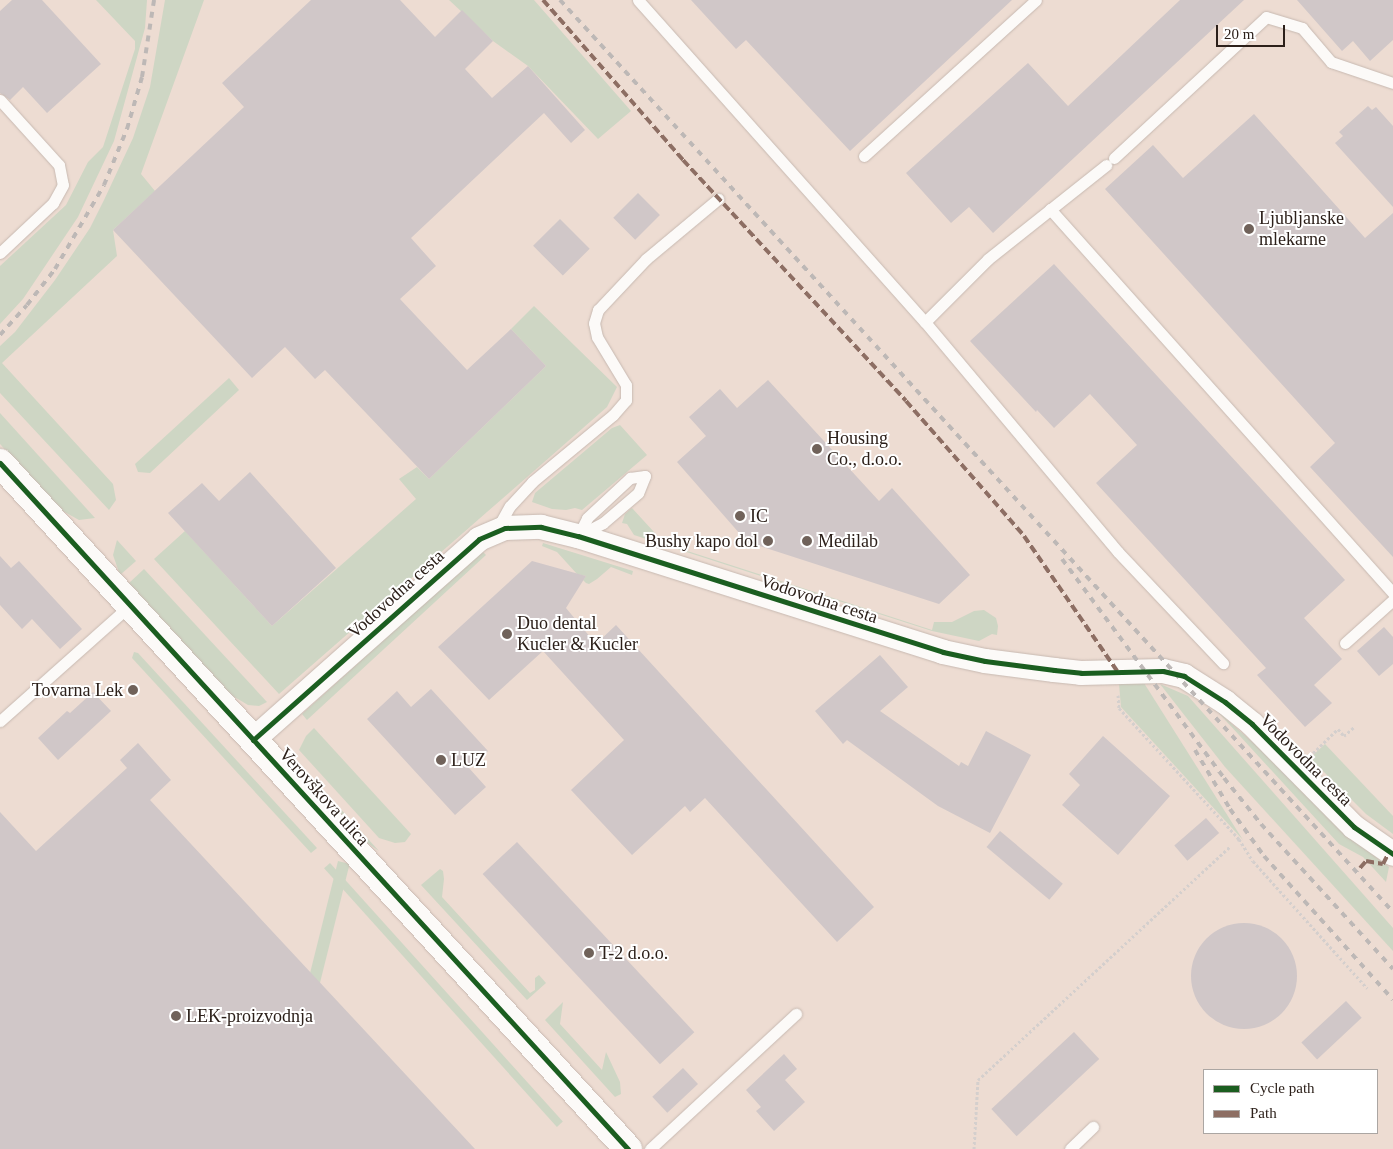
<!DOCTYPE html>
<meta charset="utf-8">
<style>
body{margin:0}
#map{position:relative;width:1393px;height:1149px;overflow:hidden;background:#eddcd2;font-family:Georgia,serif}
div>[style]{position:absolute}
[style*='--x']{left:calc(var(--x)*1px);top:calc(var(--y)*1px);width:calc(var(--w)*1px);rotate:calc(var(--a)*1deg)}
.green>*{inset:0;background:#ced6c4;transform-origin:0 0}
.building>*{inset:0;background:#d0c7c8;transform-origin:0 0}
.round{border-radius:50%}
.path>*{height:3px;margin-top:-1.5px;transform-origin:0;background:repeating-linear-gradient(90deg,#d4cfcd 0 2.5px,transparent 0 5px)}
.roads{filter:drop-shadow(0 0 1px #c7b9b1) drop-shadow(0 0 1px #c7b9b1)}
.service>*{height:11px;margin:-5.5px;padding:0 5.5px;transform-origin:5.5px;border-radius:5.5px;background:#fcfaf8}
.minor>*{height:24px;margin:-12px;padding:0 12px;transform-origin:12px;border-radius:12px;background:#fcfaf8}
.tertiary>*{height:28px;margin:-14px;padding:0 14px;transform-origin:14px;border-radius:14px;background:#fcfaf8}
.rail>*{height:4px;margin-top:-2px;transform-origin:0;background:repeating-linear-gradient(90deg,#bdb8b6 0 6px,transparent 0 12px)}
.quiet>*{height:4px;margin-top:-2px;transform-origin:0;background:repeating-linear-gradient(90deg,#8d6e63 0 8px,transparent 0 12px)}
.cycleway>*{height:5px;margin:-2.5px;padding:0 2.5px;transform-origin:2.5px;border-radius:2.5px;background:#1b5e20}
.dots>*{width:14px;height:14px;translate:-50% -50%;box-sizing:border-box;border:2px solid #fff;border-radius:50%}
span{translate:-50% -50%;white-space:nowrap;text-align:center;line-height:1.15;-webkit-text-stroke:4px #fff;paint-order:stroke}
.poi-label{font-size:18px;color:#2c201a}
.left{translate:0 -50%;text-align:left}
.right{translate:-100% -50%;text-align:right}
.street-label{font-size:18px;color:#2c201a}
.legend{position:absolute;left:1203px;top:1069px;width:175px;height:65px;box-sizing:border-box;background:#fff;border:1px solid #aba6a3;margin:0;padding:6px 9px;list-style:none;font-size:15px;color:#2c201a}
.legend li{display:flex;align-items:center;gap:10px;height:25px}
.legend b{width:25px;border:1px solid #aba6a3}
.scale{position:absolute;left:1216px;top:25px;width:69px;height:22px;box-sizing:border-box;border:2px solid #2c201a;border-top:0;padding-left:6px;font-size:15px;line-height:18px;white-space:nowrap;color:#2c201a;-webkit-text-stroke:4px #fff;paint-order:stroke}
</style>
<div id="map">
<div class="green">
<div style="clip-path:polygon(96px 0,147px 0,145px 28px,114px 141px,78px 217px,23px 299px,0 324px,0 266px,66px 205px,88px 162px,103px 147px,135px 49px,135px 41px)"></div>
<div style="clip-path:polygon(165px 0,204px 0,141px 174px,155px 191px,113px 230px,117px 256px,2px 363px,113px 484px,116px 500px,109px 510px,0 393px,0 346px,15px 332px,55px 280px,90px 228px,104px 200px,133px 138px,150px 87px)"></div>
<div style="clip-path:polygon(449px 0,534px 0,631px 111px,598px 139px,528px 66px,493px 41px)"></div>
<div style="clip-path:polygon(534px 306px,617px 387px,607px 407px,279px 694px,154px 559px,185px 531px,272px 626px,416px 499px,399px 479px,417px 467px,429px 479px,546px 366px,511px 329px)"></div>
<div style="clip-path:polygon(229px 378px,239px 390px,150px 473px,138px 472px,135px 464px)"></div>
<div style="clip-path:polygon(0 413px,95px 518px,79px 520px,61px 510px,0 444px)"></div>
<div style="clip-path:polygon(620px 425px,647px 455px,582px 510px,575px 508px,566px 510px,552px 509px,532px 502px,535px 493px,612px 428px)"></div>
<div style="clip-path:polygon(632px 508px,665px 544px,670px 545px,680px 536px,678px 548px,932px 630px,934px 622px,952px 622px,974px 611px,984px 610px,996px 618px,998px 626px,997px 635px,992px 634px,979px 641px,932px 631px,634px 535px,627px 524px,622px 523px,625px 514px)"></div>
<div style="clip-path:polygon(117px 540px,136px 561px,120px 575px,113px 555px)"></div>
<div style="clip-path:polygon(543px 543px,633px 571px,632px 575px,611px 567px,597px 579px,589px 584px,586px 583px,583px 580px,586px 576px,577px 574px,557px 552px,542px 546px)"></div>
<div style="clip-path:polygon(483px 552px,486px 555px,307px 720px,302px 714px,466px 565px)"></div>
<div style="clip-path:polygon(144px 569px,267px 702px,259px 706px,248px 705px,226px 692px,128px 584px)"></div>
<div style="clip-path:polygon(134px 652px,138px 653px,317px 848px,311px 853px,132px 658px)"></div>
<div style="clip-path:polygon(1144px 683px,1243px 840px,1121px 707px,1119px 684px)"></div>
<div style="clip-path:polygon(1160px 684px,1188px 696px,1393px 928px,1393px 951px,1225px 767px)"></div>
<div style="clip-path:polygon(1216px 710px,1258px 747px,1345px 834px,1389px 867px,1386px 882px,1363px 857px,1339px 844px)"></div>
<div style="clip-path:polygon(314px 728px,411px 834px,405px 842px,395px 843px,379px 838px,299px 750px,306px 736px)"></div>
<div style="clip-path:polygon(1325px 744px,1393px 816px,1393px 834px,1366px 814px,1310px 758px)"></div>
<div style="clip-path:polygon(315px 781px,379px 851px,359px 837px,313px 783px)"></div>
<div style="left:338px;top:861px;width:12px;height:343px;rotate:14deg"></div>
<div style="left:330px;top:863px;width:348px;height:8px;rotate:48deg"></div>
<div style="clip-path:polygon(440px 869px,443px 871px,444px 879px,442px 897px,530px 993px,535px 990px,535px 978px,539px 975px,546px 983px,527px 1000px,421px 885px)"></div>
<div style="clip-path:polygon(563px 1002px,560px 1024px,602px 1070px,606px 1052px,620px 1082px,621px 1094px,615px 1097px,545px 1020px)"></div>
</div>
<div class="building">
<div style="clip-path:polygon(12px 0,42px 0,101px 64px,47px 113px,23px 87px,10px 100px,0 93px,0 11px)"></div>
<div style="clip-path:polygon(311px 0,400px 0,435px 37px,462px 10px,493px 41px,465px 69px,492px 98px,528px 66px,585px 130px,571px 143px,544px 113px,411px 238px,436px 266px,400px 299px,467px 370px,511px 329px,546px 366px,429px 479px,325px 370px,315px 379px,285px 347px,252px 378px,113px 230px,244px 107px,222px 83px)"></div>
<div style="clip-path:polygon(691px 0,1012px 0,850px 151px,746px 40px,736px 49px)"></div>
<div style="clip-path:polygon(1180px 0,1244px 0,993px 233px,969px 207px,951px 223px,906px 173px,1028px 63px,1068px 106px)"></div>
<div style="clip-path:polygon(1297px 0,1393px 0,1393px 40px,1370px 61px,1353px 41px,1342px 51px)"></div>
<div style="clip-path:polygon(1368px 106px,1372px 110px,1376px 107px,1393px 126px,1393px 207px,1335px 143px,1343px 136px,1339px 132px)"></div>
<div style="clip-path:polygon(1254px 114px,1365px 238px,1393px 213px,1393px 557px,1310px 467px,1335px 443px,1105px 189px,1153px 145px,1183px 178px)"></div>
<div style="left:638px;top:193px;width:31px;height:35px;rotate:45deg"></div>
<div style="left:560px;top:219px;width:42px;height:38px;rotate:45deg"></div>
<div style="clip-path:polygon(1054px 264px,1345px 580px,1304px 618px,1342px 659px,1314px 685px,1332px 703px,1305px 727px,1257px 675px,1266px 668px,1096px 483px,1137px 445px,1090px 394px,1054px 428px,1037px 410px,1036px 412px,970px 341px)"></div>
<div style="clip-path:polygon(768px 380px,879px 501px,892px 488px,970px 575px,939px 604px,747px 542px,677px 462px,706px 436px,689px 417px,720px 389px,737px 408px)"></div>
<div style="clip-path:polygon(250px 472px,336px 568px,272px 626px,168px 513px,202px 483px,219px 501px)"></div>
<div style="clip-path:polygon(0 556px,11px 568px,19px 561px,82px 629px,60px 649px,32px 619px,22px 629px,0 605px)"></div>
<div style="clip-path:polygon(532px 561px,586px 576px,566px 608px,596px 644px,616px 625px,874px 907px,837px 942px,705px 798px,690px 812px,685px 806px,632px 855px,571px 790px,624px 740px,543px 651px,489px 700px,438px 647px)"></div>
<div style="clip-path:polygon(1384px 627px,1393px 637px,1393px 664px,1379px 676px,1357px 651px)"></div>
<div style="clip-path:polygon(880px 655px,908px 687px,880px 711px,959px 766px,961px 762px,968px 766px,986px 731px,1031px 755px,990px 833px,938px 806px,847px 740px,843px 744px,815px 711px)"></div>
<div style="clip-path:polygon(431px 689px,488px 751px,469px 768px,486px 787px,455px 815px,367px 719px,397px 691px,411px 707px)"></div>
<div style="clip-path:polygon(93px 692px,111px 711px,58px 760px,38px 738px,67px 711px,70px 713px)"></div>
<div style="clip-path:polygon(1103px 736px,1170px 796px,1118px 855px,1062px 805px,1080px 785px,1069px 774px)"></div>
<div style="clip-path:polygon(138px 743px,171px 780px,150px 800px,475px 1149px,0 1149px,0 812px,36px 851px,127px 768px,120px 760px)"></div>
<div style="left:1206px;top:818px;width:20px;height:42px;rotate:49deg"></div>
<div style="left:1000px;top:831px;width:82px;height:21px;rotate:40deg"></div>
<div style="left:517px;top:842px;width:260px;height:47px;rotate:47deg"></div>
<div class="round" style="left:1191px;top:923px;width:106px;height:106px"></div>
<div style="left:1346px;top:1001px;width:23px;height:61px;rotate:47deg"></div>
<div style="left:1074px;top:1032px;width:37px;height:113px;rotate:47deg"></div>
<div style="clip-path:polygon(784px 1054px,797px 1069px,785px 1080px,805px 1102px,774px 1131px,756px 1111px,761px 1107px,746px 1090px)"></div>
<div style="left:683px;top:1068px;width:22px;height:42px;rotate:47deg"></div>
</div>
<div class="path">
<div style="--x:1118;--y:695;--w:13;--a:86"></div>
<div style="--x:1119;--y:708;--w:178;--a:47.5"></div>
<div style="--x:1239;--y:839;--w:2;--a:153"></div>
<div style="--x:1313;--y:753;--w:35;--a:-44"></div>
<div style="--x:1338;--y:729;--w:9;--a:49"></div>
<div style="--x:1344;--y:736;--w:13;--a:-42"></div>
<div style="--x:1239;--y:839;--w:26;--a:58"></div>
<div style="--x:1253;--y:861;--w:171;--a:48.1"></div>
<div style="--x:974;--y:1149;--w:69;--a:-86.7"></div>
<div style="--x:978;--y:1080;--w:343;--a:-42.8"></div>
</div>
<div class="roads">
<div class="service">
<div style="--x:638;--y:0;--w:431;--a:48.3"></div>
<div style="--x:925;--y:322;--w:300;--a:50"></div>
<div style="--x:1118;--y:552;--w:153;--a:46.6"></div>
<div style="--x:0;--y:100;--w:88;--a:47.8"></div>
<div style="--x:59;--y:165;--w:20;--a:79"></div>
<div style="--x:63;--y:185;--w:21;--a:119"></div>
<div style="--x:53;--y:203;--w:73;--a:136.7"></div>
<div style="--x:864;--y:156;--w:232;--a:-42.2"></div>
<div style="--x:1114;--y:158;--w:207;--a:-42.8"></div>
<div style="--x:1266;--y:17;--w:38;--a:17"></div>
<div style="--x:1302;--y:28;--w:45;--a:49.5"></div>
<div style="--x:1331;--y:62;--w:65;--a:18.7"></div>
<div style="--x:1050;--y:209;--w:515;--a:48.23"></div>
<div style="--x:925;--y:322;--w:89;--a:-45"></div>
<div style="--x:988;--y:259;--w:151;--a:-38.5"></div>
<div style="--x:645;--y:476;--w:18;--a:112"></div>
<div style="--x:638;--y:493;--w:46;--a:139.4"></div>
<div style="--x:603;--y:523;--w:28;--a:153"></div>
<div style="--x:578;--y:536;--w:20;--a:-63"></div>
<div style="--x:587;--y:518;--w:59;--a:-42.9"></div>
<div style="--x:630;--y:478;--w:15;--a:-8"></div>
<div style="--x:497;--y:529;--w:26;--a:-61"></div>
<div style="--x:510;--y:506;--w:33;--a:-47"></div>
<div style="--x:532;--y:482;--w:105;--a:-39.6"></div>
<div style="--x:613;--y:415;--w:20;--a:-49"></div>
<div style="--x:626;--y:400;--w:15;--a:-90"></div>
<div style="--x:626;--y:385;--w:56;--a:-121.1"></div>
<div style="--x:597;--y:337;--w:14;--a:-102"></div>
<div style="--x:594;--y:323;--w:14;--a:-73"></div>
<div style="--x:598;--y:310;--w:70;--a:-46.7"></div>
<div style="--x:646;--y:259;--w:94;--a:-39.8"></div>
<div style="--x:1345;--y:643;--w:64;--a:-41.9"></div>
<div style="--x:0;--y:721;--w:174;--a:-41.7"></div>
<div style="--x:650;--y:1149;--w:199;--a:-42.8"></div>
<div style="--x:1070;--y:1149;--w:32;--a:-44"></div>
</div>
<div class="minor">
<div style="--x:253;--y:740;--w:302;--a:-41.6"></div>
<div style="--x:479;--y:539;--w:28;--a:-23"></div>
<div style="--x:505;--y:528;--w:36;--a:-2"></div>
<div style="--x:541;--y:527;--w:38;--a:14"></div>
<div style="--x:578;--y:536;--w:383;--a:17.6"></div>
<div style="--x:943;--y:652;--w:43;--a:12.1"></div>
<div style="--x:985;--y:661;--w:70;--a:7.4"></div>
<div style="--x:1054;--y:670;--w:27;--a:6"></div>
<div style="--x:1081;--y:673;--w:82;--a:-1.4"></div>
<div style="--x:1163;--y:671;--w:22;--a:13"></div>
<div style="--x:1184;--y:676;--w:49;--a:32.4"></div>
<div style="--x:1225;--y:702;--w:35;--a:39"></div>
<div style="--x:1252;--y:724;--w:145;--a:45.3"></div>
<div style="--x:1354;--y:827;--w:47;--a:34.7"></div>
</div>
<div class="tertiary">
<div style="--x:0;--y:463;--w:930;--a:47.53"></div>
</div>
</div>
<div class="rail">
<div style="--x:560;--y:0;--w:1235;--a:47.59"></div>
<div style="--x:0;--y:335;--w:40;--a:-48"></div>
<div style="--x:27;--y:305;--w:46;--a:-52.1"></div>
<div style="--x:55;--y:269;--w:97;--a:-59.7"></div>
<div style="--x:104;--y:185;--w:61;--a:-67.7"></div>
<div style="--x:127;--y:129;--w:54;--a:-73.9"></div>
<div style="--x:142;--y:77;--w:78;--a:-81.1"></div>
<div style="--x:1062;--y:559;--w:272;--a:53.5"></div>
<div style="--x:1224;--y:778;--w:59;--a:51.2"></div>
<div style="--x:1261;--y:824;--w:196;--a:47.7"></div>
<div style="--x:1195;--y:750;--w:69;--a:59.3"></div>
<div style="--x:1230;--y:809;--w:58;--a:54.1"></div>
<div style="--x:1264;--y:856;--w:193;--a:48.1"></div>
</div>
<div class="quiet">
<div style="--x:543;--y:0;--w:213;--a:48.8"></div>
<div style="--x:683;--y:160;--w:328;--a:47.2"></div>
<div style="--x:906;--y:401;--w:179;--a:48.8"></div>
<div style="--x:1024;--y:536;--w:164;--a:55.4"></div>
<div style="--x:1360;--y:868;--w:9;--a:-49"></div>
<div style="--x:1366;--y:861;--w:17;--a:10"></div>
<div style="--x:1383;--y:864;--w:13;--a:-63"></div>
</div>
<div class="cycleway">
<div style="--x:0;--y:463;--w:930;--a:47.53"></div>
<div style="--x:253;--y:740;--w:302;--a:-41.6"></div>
<div style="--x:479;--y:539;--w:28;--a:-23"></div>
<div style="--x:505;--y:528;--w:36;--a:-2"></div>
<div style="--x:541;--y:527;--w:38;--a:14"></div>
<div style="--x:578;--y:536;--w:383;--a:17.6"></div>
<div style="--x:943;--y:652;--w:43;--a:12.1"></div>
<div style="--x:985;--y:661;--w:70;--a:7.4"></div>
<div style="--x:1054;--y:670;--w:27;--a:6"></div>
<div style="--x:1081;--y:673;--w:82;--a:-1.4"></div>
<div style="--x:1163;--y:671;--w:22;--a:13"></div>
<div style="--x:1184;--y:676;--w:49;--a:32.4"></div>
<div style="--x:1225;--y:702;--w:35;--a:39"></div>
<div style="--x:1252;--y:724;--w:145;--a:45.3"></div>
<div style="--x:1354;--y:827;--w:47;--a:34.7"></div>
</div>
<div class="dots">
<div style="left:1249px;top:229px;background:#70625a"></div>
<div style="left:817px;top:449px;background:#70625a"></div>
<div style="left:740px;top:516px;background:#70625a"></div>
<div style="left:768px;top:541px;background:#70625a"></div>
<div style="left:807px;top:541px;background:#70625a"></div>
<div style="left:507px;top:634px;background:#70625a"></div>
<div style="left:133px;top:690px;background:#70625a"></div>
<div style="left:441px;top:760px;background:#70625a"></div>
<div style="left:589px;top:953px;background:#70625a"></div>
<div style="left:176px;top:1016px;background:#70625a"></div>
</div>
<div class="poi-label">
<span class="left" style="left:1259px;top:229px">Ljubljanske<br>mlekarne</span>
<span class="left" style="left:827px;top:449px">Housing<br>Co., d.o.o.</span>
<span class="left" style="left:750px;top:516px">IC</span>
<span class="right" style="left:758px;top:541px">Bushy kapo dol</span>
<span class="left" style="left:818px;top:541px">Medilab</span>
<span class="left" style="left:517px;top:634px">Duo dental<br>Kucler &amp; Kucler</span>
<span class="right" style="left:123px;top:690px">Tovarna Lek</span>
<span class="left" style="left:451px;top:760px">LUZ</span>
<span class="left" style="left:599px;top:953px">T-2 d.o.o.</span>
<span class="left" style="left:186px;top:1016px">LEK-proizvodnja</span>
</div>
<div class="street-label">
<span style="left:396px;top:594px;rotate:-42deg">Vodovodna cesta</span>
<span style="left:819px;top:599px;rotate:18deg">Vodovodna cesta</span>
<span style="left:1306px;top:760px;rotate:45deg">Vodovodna cesta</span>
<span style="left:324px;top:797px;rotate:48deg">Verovškova ulica</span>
</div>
<ul class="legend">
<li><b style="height:6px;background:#1b5e20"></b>Cycle path</li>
<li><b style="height:6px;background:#8d6e63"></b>Path</li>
</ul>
<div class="scale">20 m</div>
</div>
